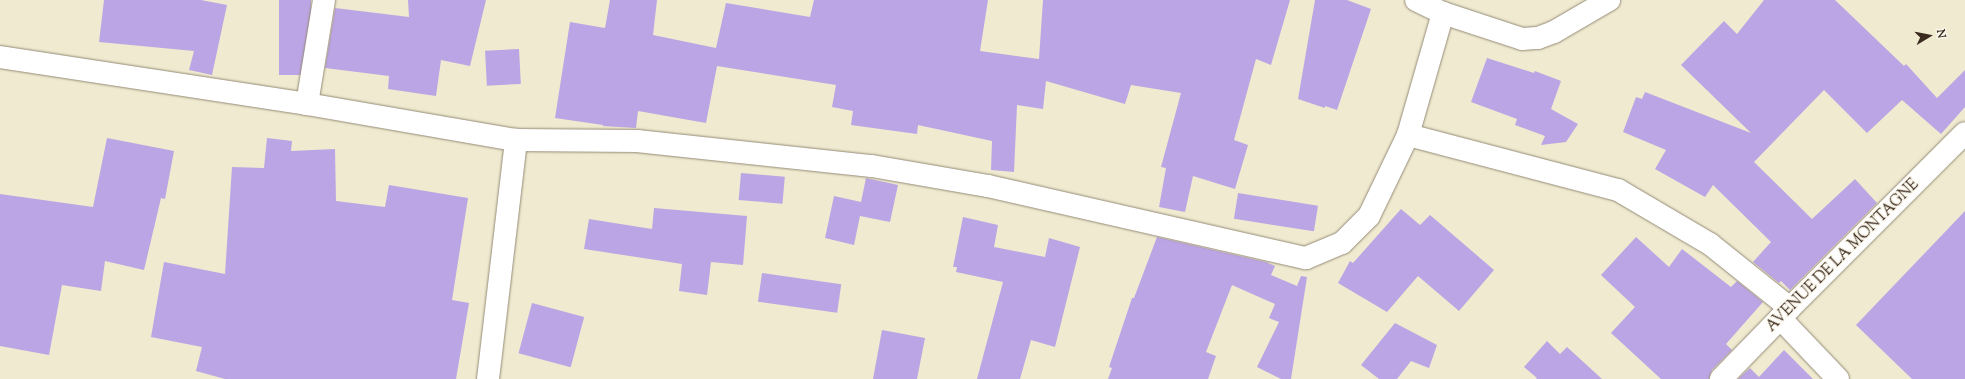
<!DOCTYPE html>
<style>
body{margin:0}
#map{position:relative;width:1965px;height:379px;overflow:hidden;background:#efead0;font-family:"Sorts Mill Goudy",serif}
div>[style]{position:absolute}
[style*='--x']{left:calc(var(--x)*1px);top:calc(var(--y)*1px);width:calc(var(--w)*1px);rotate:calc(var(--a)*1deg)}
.building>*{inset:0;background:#bca5e4;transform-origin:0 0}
.roads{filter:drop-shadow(0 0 1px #958a77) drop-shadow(0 0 1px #958a77)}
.minor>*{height:22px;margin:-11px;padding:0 11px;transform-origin:11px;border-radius:11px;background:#fff}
span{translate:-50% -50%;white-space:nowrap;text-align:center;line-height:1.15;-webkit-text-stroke:3px #fbf7ec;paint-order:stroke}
.street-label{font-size:15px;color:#3b2a1e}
.north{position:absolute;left:1909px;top:16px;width:40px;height:40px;-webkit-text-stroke:3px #fbf7ec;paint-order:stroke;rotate:80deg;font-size:11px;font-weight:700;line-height:16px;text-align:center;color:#3b2a1e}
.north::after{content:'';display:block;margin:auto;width:14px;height:18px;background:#3b2a1e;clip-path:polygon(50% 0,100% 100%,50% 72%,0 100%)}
</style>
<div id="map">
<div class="building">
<div style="clip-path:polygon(104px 0,201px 0,227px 5px,212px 75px,189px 70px,194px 51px,99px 42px)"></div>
<div style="left:279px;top:0;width:32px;height:75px"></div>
<div style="clip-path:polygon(408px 0,486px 0,470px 66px,441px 60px,436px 96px,388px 89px,389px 76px,325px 68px,335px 8px,409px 17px)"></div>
<div style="clip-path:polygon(610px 0,657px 0,653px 35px,716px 48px,726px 3px,810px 17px,814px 0,988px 0,980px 51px,1039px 59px,1043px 0,1290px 0,1271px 65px,1256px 59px,1234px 140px,1248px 145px,1235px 189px,1193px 176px,1185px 212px,1159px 207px,1166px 168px,1161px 167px,1181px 93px,1131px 85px,1125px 104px,1046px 81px,1043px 109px,1017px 105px,1014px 172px,991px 170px,992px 141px,918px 125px,917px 134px,851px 125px,853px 111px,832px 107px,836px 85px,717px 66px,706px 123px,638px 111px,636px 128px,603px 126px,603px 125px,555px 118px,570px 22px,605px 28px)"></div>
<div style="clip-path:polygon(1315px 0,1347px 0,1371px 9px,1337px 110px,1325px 106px,1325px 108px,1298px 99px)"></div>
<div style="clip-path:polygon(1764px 0,1835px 0,1904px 66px,1906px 64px,1937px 98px,1965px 70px,1965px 107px,1941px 134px,1902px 100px,1867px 133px,1824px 90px,1754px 162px,1812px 219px,1855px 179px,1877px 203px,1790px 290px,1781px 281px,1779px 283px,1753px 262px,1771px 242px,1713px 185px,1705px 197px,1655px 169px,1666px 150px,1623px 132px,1636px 97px,1642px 99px,1645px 92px,1751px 133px,1681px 65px,1724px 21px,1737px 34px)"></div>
<div style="left:519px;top:49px;width:35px;height:34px;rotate:87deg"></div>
<div style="clip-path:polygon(1487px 58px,1534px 73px,1535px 71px,1561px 81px,1551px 109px,1578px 124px,1566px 142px,1541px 145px,1545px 136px,1515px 125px,1517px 119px,1471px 102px)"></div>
<div style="clip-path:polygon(107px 138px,174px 151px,165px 199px,161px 198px,144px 270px,105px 261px,101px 291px,62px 285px,49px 355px,0 346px,0 194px,93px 207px)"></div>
<div style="clip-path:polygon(267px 138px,292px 141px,291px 151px,335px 149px,336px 201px,385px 207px,389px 185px,468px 198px,452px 300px,469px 303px,456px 379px,225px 379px,196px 371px,202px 347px,151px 337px,164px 262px,225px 274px,232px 167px,264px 168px)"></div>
<div style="left:741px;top:173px;width:44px;height:27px;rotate:5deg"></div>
<div style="clip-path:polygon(866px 178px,898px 185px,890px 222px,860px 216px,854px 245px,825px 238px,834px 196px,861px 202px)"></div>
<div style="left:1238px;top:193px;width:81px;height:26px;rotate:9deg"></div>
<div style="clip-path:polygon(654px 208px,747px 216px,743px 265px,711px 262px,707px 295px,679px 291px,682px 264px,584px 249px,589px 219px,652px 229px)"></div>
<div style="clip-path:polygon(1401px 209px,1420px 225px,1430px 215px,1494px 270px,1459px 311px,1418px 276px,1387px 312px,1338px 283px,1350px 261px,1353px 263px)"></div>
<div style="clip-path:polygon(1965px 211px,1965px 379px,1912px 379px,1856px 325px)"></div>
<div style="clip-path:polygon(963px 217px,998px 225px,994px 247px,1045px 257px,1049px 238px,1080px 247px,1055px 347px,1031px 340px,1020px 379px,977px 379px,1003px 282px,956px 272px,957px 267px,953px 267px)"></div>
<div style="clip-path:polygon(1157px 237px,1266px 262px,1275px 266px,1271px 275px,1297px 286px,1301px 276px,1307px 277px,1291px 379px,1281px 379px,1257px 367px,1279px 322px,1269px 318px,1275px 304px,1232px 285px,1206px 352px,1216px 356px,1208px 379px,1108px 379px,1112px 368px,1109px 367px,1132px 298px,1134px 298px)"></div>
<div style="clip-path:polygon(1636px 237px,1669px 267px,1682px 249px,1731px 287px,1737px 281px,1763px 302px,1726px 344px,1732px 350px,1712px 370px,1709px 379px,1661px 379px,1611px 333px,1635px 307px,1601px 275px)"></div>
<div style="left:762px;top:273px;width:80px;height:29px;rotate:8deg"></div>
<div style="left:532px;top:303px;width:54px;height:52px;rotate:15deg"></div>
<div style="clip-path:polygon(1395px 323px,1437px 345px,1429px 368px,1411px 361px,1397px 379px,1379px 379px,1361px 365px)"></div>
<div style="clip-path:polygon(882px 330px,925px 338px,917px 379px,873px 379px)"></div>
<div style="clip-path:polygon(1547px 341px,1560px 354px,1567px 347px,1602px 379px,1536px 379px,1537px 378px,1524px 367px)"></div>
<div style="clip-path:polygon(1784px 350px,1813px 379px,1738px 379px,1750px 368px,1759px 377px)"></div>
</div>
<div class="roads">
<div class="minor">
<div style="--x:1416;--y:0;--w:30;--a:26"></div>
<div style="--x:1443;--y:13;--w:83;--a:18.2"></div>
<div style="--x:1522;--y:39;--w:16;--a:-4"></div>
<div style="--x:1538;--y:38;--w:17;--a:-21"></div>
<div style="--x:1554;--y:32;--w:64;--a:-30.2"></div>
<div style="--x:0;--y:57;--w:311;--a:8.7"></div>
<div style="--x:307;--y:104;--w:212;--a:9.8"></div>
<div style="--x:516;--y:140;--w:121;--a:0.5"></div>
<div style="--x:637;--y:141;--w:236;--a:6.1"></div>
<div style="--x:872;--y:166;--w:118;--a:9.8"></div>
<div style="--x:988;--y:186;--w:326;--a:12.8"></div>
<div style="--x:1306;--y:258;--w:39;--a:-23"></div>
<div style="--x:1342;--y:243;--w:38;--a:-45"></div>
<div style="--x:1369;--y:216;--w:90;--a:-64.3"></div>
<div style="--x:1408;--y:135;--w:127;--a:-74"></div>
<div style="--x:307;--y:104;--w:105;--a:-80.7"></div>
<div style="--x:1408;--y:135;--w:217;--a:14.7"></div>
<div style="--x:1618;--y:190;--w:107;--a:30.4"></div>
<div style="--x:1710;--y:244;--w:102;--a:38.7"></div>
<div style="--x:1780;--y:318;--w:84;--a:46.4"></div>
<div style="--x:488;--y:379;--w:241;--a:-83.3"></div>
<div style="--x:1721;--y:379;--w:99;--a:-45.8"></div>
<div style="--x:1790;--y:308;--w:247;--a:-45"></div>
</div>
</div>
<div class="street-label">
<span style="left:1843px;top:256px;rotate:-45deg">AVENUE DE LA MONTAGNE</span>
</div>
<div class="north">N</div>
</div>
